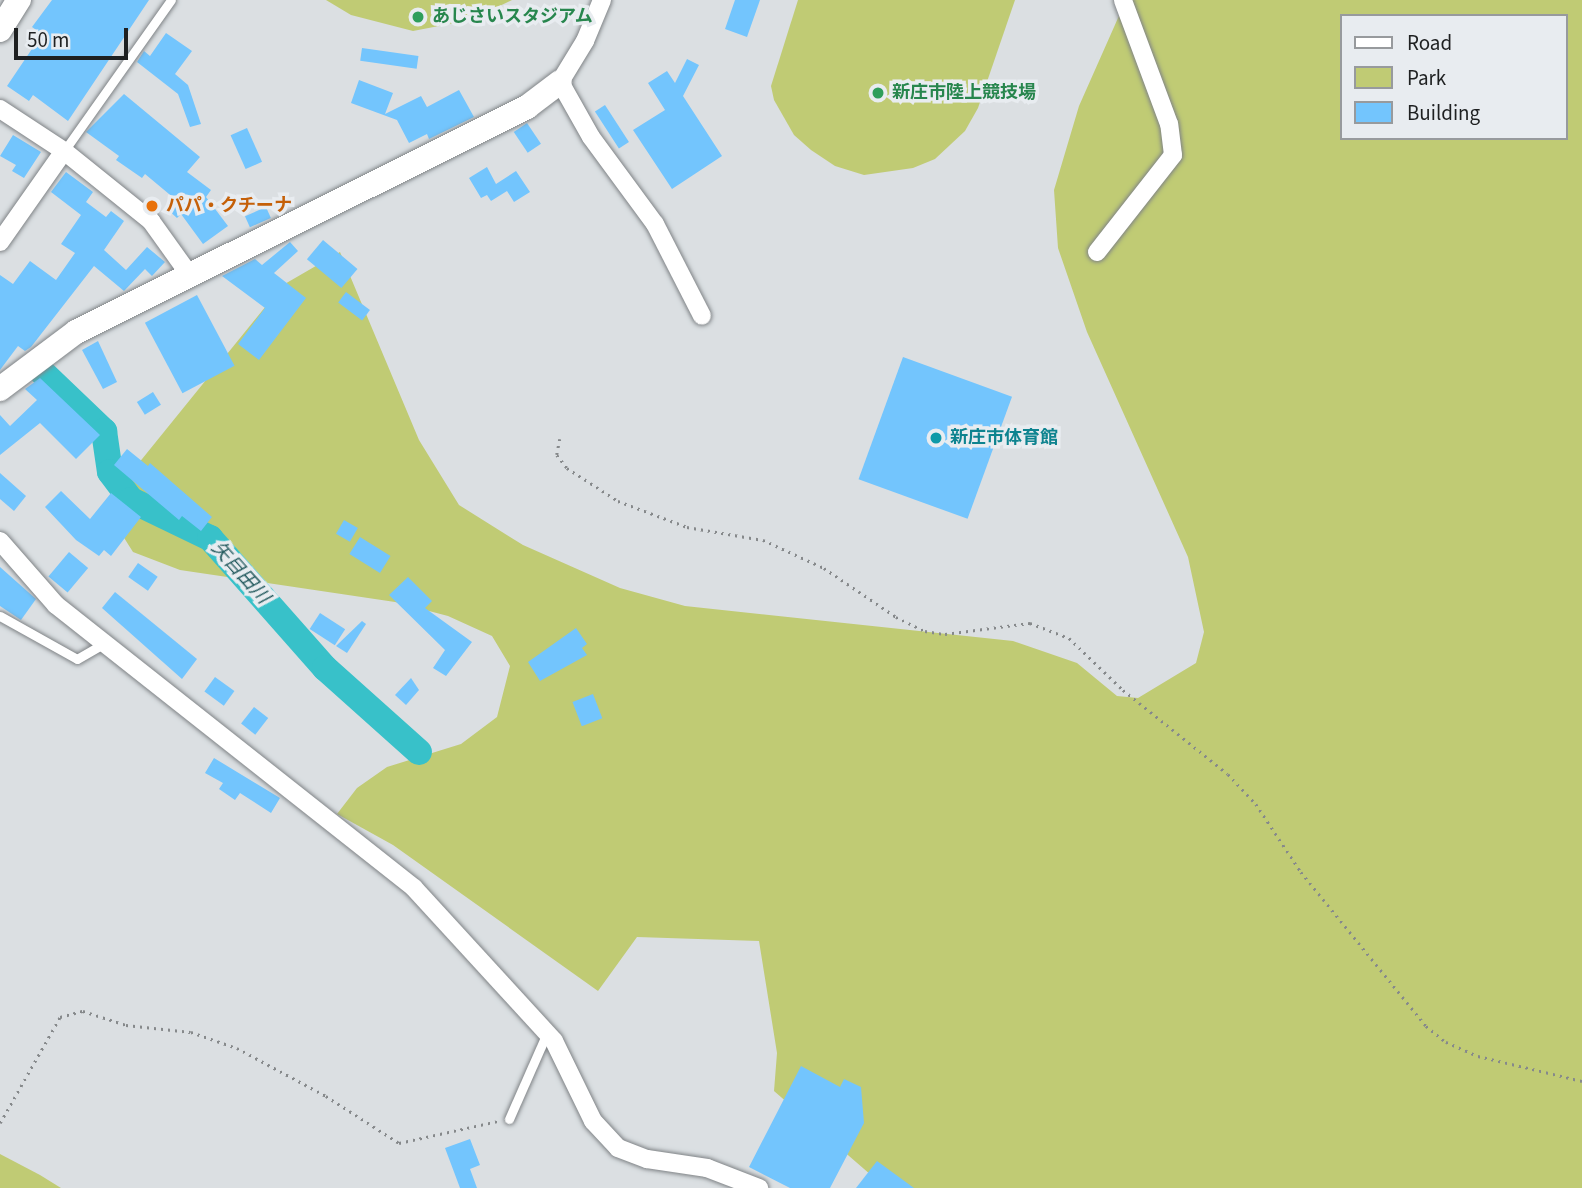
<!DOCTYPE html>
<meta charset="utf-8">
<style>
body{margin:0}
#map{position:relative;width:1582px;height:1188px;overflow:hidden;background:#dbdfe2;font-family:"Source Sans 3","Noto Sans JP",sans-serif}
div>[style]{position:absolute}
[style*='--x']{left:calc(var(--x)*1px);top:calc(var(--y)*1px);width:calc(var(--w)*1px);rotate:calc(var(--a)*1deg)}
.green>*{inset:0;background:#c0cb74}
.river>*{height:26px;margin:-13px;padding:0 13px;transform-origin:13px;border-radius:13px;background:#38c1c9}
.building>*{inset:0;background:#73c5fd;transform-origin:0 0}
.path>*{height:2.5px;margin-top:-1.25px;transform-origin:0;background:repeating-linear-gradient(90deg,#86898b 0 2px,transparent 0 7px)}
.roads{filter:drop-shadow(0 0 2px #7f8386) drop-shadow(0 0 2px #7f8386)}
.lane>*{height:9px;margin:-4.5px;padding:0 4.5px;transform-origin:4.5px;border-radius:4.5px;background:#fff}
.street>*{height:18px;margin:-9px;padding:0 9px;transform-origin:9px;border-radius:9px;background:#fff}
.secondary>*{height:24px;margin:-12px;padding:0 12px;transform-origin:12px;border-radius:12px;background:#fff}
.dots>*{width:19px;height:19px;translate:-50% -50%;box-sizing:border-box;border:4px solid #e8ecf0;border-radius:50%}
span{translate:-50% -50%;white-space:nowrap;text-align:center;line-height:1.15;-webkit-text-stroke:7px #e8ecf0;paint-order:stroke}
.leisure-label{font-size:18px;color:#27864d;font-weight:700}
.left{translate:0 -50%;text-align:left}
.food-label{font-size:18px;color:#c56008;font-weight:700}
.culture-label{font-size:18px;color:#0d838f;font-weight:700}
.water-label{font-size:19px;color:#22595d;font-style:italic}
.legend{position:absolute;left:1340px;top:14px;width:228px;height:126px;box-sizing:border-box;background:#e8ecf0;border:2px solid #979a9d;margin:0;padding:9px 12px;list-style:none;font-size:21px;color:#1e2021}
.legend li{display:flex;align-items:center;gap:14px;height:35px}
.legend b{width:35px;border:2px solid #979a9d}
.scale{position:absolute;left:14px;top:28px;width:114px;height:32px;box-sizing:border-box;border:4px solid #1e2021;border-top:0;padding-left:9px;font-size:21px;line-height:24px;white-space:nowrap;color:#1e2021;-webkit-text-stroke:5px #e8ecf0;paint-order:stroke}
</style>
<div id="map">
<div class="green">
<div style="clip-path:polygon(326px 0,512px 0,470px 20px,413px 31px,351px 15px)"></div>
<div style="clip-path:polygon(798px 0,1015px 0,978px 108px,965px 131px,935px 159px,913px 168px,864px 175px,835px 166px,811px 150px,794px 135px,774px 100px,771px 86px)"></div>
<div style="clip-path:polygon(evenodd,1126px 0,1582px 0,1582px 1188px,886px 1188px,774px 1091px,777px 1053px,759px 941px,637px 937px,598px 991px,393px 845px,337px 814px,357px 788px,387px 767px,461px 744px,497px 717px,510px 666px,492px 636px,448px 616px,395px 602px,180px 570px,133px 552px,104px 506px,283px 285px,340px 252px,419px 440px,459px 505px,523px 545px,620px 588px,685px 606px,1013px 641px,1077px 663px,1117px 696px,1138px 698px,1196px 663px,1204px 632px,1188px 557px,1087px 332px,1058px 248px,1054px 190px,1079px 106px,1126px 0,1342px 16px,1566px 16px,1566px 138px,1342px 138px,1342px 16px)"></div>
<div style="clip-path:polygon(0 1154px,40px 1175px,61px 1188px,0 1188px)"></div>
</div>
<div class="river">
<div style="--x:42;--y:372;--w:86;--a:43.6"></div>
<div style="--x:104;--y:431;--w:41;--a:81.7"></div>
<div style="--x:110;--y:472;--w:35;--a:53"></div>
<div style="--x:131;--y:500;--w:88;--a:25.7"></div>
<div style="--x:210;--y:538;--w:174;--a:48.5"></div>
<div style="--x:325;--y:668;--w:126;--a:41.8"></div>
</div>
<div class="building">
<div style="clip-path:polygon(52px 0,149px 0,68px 121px,33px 95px,29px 101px,7px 86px,42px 34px,32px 27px)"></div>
<div style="clip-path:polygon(735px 0,760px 0,747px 37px,725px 29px)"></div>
<div style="clip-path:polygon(166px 33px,192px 51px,175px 74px,188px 85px,201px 124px,190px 127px,178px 94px,137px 62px,144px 51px,150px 56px)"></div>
<div style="left:362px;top:48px;width:57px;height:13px;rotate:8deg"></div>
<div style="clip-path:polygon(687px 59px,699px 65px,683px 96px,722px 156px,672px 189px,633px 130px,665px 110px,648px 83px,667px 71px,675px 83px)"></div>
<div style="clip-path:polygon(359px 80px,393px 93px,385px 114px,421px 96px,427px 107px,459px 90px,474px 117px,429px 139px,427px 134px,409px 143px,397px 120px,351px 103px)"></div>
<div style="clip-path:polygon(124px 94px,200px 157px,187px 172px,211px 190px,206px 197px,228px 226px,203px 244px,181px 214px,177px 218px,167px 209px,175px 199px,145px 174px,142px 178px,116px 160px,119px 156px,86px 132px)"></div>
<div style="left:605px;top:105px;width:44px;height:12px;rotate:57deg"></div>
<div style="left:527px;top:123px;width:25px;height:16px;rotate:56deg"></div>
<div style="left:247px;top:128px;width:37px;height:18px;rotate:66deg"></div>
<div style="clip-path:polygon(13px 135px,41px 152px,24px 178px,12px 171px,16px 165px,0 156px)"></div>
<div style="clip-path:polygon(487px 167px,496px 184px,516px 171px,530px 192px,514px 202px,507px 191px,491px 201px,487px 195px,481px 198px,469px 178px)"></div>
<div style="clip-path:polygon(66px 172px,93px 192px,86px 202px,106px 217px,111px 211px,124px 221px,104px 250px,126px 270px,147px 247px,165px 262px,152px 276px,145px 269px,124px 291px,94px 266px,31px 347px,25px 351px,18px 346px,0 370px,0 275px,13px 284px,30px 261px,56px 280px,75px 253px,61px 244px,81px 215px,51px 192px)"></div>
<div style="left:266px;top:207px;width:12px;height:23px;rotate:66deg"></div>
<div style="left:323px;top:240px;width:45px;height:25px;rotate:40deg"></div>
<div style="clip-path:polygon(290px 242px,298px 251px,274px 273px,306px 298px,259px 360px,238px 344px,265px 308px,222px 276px,255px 259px,262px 265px)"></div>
<div style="left:346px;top:292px;width:30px;height:13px;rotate:37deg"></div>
<div style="left:197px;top:295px;width:80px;height:59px;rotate:62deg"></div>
<div style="clip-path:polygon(98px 341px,117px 382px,103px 389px,82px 350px)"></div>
<div style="left:903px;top:357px;width:116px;height:130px;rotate:20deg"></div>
<div style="clip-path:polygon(40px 378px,100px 435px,76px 459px,40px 423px,0 455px,0 415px,10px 426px,37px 400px,25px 389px)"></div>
<div style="left:153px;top:392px;width:15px;height:19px;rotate:58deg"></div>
<div style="clip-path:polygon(127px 449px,148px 466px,150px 463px,212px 517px,201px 531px,182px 516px,179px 520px,114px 465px)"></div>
<div style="clip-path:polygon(0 473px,26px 496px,14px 511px,0 499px)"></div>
<div style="clip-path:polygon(61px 491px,90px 519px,111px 493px,141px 517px,111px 556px,104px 550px,99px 556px,76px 540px,45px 507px)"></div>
<div style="left:344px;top:520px;width:16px;height:16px;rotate:30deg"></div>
<div style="left:360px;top:537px;width:36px;height:20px;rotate:32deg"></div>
<div style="left:69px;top:552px;width:25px;height:32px;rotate:40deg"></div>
<div style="left:138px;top:563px;width:24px;height:17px;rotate:35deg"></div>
<div style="clip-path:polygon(0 567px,36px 599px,21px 620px,0 606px)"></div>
<div style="clip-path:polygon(408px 577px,432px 601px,425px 608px,472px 642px,446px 676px,433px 668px,445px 650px,389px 595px)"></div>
<div style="clip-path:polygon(115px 592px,197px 659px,182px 679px,102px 608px)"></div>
<div style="left:320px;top:613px;width:30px;height:19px;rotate:33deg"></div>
<div style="clip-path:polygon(362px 621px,366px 624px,347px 653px,336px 646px)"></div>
<div style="clip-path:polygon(576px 628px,587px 644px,582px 648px,587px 655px,540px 681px,528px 662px)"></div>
<div style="left:215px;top:677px;width:24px;height:18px;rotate:36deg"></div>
<div style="clip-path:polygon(411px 678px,419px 690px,406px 705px,395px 695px)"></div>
<div style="left:593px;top:694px;width:26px;height:22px;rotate:69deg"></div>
<div style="left:254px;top:707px;width:18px;height:21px;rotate:38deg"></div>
<div style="clip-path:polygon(214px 758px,280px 798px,271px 813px,240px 793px,235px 800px,219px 789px,223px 783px,205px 773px)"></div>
<div style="clip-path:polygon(801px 1066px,840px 1087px,844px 1079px,861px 1087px,864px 1123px,830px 1188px,790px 1188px,749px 1167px)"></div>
<div style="clip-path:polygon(470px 1139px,480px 1165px,470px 1169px,477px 1188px,460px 1188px,445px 1148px)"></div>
<div style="clip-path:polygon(877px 1161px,914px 1188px,856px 1188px)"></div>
</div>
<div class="path">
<div style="--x:560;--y:439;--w:16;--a:101"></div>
<div style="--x:557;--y:455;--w:16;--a:52"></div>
<div style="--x:567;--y:468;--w:61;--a:32.9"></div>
<div style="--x:618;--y:501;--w:74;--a:20.6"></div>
<div style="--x:687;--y:527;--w:77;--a:9.7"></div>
<div style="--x:763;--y:540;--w:67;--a:24.7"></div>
<div style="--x:824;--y:568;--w:87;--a:34.2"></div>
<div style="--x:896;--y:617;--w:32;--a:26"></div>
<div style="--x:925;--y:631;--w:20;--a:9"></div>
<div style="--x:945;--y:634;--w:86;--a:-7.4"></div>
<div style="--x:1030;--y:623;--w:42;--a:21"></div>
<div style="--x:1069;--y:638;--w:75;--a:43.9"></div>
<div style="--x:1123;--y:690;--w:134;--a:38.7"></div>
<div style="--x:1228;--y:774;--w:41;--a:47"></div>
<div style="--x:1256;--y:804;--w:82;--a:56.5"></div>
<div style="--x:1301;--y:872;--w:198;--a:50.9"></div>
<div style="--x:1426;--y:1026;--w:26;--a:39"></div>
<div style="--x:1446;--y:1042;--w:35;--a:24"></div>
<div style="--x:1478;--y:1056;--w:107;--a:13.5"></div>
<div style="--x:0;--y:1123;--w:122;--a:-60.5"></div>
<div style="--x:60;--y:1017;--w:24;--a:-15"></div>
<div style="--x:83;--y:1011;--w:45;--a:18"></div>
<div style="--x:126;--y:1025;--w:65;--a:6.1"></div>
<div style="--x:191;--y:1032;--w:49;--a:19.2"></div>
<div style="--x:237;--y:1048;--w:101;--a:28.3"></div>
<div style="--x:326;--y:1096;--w:87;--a:32.8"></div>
<div style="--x:399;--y:1143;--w:101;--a:-12.5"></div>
</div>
<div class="roads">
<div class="lane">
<div style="--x:64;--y:151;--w:185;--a:-54.7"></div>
<div style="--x:0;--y:616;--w:88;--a:29.2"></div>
<div style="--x:77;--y:659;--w:32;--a:-30"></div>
<div style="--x:509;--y:1119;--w:94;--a:-66.2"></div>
</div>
<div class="street">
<div style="--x:602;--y:0;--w:44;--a:112.5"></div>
<div style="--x:585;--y:41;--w:48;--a:121.4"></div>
<div style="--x:560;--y:82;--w:63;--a:60.6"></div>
<div style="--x:591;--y:137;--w:108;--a:53.7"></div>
<div style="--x:655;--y:224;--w:103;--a:62.9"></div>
<div style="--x:0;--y:109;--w:77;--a:33.3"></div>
<div style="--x:64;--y:151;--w:112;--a:38.8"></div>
<div style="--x:151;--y:221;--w:65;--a:54.4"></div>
<div style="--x:0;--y:242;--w:111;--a:-54.9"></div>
<div style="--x:1097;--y:252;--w:123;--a:-51.9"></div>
<div style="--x:1173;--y:155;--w:31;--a:-97"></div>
<div style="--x:1169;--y:124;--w:132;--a:-110.4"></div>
<div style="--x:0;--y:541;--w:85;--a:48.8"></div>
<div style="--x:56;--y:605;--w:456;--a:38.3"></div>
<div style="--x:414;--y:888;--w:207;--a:47.5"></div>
<div style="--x:554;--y:1041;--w:89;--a:64"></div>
<div style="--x:593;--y:1121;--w:37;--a:47"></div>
<div style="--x:618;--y:1148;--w:31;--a:21"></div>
<div style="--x:647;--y:1159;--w:61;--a:8.5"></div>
<div style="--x:707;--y:1168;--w:56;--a:21"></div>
</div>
<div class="secondary">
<div style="--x:0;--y:30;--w:36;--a:-58"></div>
<div style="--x:0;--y:389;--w:95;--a:-36.9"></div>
<div style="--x:76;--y:332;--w:504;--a:-26.51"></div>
<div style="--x:527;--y:107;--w:41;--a:-37.1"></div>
</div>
</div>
<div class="dots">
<div style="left:418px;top:17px;background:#2e9e5b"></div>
<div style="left:878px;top:93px;background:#2e9e5b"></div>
<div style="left:152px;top:206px;background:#e8710a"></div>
<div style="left:936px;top:438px;background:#0f9aa8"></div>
</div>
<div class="leisure-label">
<span class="left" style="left:432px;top:17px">あじさいスタジアム</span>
<span class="left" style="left:892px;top:93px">新庄市陸上競技場</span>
</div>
<div class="food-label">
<span class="left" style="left:166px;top:206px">パパ・クチーナ</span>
</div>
<div class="culture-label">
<span class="left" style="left:950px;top:438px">新庄市体育館</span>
</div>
<div class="water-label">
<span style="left:240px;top:573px;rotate:48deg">矢目田川</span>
</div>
<ul class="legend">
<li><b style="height:9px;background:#fff"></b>Road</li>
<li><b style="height:19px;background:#c0cb74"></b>Park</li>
<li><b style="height:19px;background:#73c5fd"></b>Building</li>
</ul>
<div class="scale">50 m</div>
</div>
